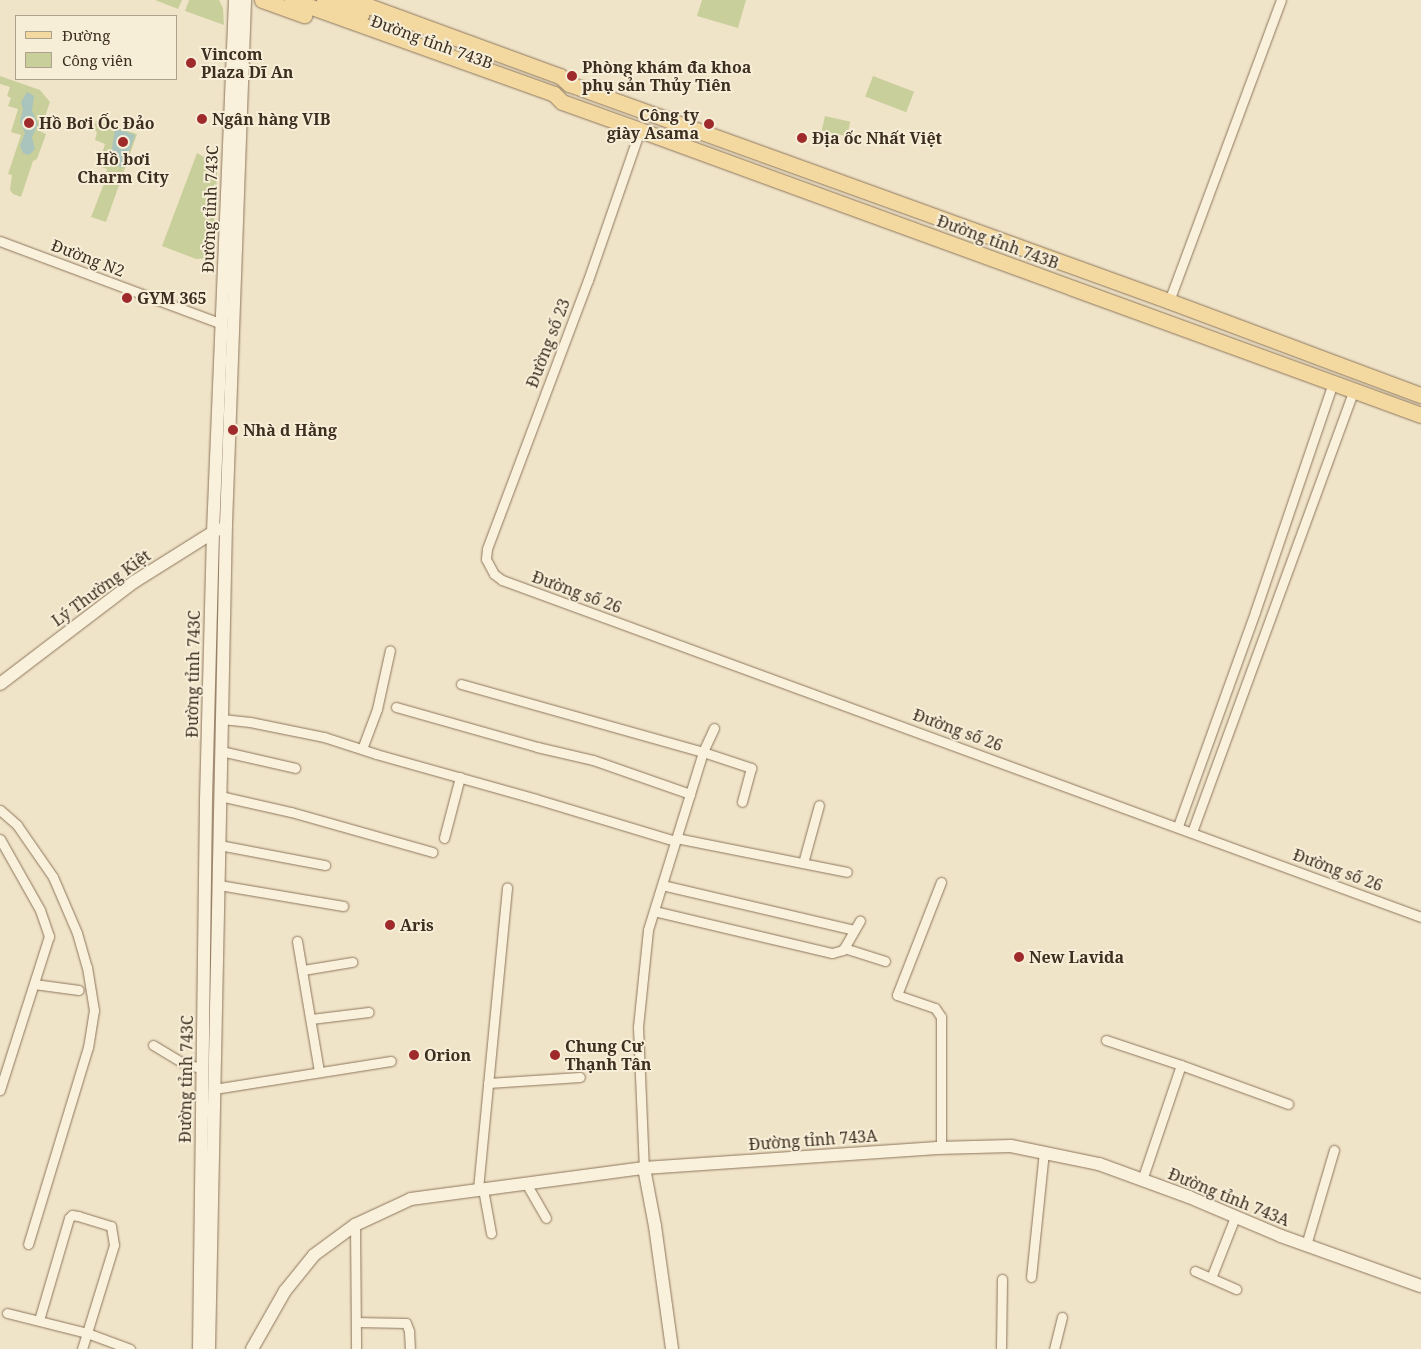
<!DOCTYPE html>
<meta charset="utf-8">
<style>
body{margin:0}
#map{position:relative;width:1421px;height:1349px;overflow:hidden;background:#f0e4c8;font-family:"Noto Serif",serif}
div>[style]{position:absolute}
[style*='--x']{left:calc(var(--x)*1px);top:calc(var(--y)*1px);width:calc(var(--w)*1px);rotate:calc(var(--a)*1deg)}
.green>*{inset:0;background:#c9cf9b;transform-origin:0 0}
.water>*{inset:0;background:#a9c4bc}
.roads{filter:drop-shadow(0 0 1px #8d765c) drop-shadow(0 0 1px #8d765c)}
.street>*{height:9px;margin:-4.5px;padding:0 4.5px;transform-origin:4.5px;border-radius:4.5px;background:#faf1dc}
.secondary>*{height:12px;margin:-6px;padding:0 6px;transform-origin:6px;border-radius:6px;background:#faf1dc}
.primary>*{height:15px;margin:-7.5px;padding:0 7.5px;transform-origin:7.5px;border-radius:7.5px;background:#f3d9a0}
.dots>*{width:14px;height:14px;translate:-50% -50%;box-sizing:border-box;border:2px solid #f7eed8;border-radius:50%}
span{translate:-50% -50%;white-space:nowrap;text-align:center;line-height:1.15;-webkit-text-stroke:4px #f7eed8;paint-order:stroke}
.street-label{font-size:16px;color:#3d2e20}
.poi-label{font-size:16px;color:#3d2e20;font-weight:700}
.left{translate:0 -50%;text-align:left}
.right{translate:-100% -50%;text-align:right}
.legend{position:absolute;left:15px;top:15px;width:162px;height:65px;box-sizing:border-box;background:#f7eed8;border:1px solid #ada18e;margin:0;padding:6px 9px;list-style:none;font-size:15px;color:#3d2e20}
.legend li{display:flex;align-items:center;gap:10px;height:25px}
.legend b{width:25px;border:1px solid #ada18e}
</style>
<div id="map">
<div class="green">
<div style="clip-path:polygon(155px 0,182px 0,178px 9px)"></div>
<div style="clip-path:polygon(189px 0,219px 0,223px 8px,224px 25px,185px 11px)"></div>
<div style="clip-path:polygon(702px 0,746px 0,738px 28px,697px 16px)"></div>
<div style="clip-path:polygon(0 76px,40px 90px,50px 102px,40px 131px,46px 134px,37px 159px,33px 161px,21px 197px,13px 194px,10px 190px,12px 175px,8px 174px,21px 135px,11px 132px,18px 109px,8px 106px,11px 98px,7px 96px,10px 87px,0 84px)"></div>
<div style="left:873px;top:76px;width:44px;height:22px;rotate:21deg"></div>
<div style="left:825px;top:116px;width:26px;height:15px;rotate:13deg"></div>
<div style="clip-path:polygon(96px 121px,137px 134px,106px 222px,91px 217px,105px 181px,107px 169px,98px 166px,105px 144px,95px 140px,97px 132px,93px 130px)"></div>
<div style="clip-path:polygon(197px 153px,206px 158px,218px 159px,212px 258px,196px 259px,162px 246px)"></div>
</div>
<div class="water">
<div style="clip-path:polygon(27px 92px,34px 96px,32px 111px,38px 124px,32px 137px,35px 149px,29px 155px,23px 153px,20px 146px,25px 133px,20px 122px,23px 109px,21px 102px)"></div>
<div style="clip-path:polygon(115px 128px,135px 135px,123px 168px,104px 160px,112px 149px)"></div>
</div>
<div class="roads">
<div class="street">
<div style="--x:640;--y:130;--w:159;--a:109.1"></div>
<div style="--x:588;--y:280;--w:287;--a:110.6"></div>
<div style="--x:487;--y:549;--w:10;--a:96"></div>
<div style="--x:486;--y:559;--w:17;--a:62"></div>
<div style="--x:494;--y:574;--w:10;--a:37"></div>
<div style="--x:502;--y:580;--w:979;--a:20.14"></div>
<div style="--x:0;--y:241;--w:237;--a:20.5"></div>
<div style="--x:1169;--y:301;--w:321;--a:-69.6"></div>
<div style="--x:461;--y:684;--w:251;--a:15.7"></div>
<div style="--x:703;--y:752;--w:186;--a:107.2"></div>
<div style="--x:648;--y:930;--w:98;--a:95.9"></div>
<div style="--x:638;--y:1027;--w:141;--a:87.6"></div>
<div style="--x:396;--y:707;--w:147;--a:15.8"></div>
<div style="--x:537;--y:747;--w:57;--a:13.1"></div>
<div style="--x:593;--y:760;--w:103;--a:19.3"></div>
<div style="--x:222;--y:719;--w:28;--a:6"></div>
<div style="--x:250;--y:722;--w:76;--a:11.5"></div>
<div style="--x:324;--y:737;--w:55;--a:18.1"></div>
<div style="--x:376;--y:754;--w:166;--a:15.7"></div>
<div style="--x:536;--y:799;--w:145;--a:16.8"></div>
<div style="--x:714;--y:728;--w:26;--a:115"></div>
<div style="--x:703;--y:752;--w:51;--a:18.4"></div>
<div style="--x:751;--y:768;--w:35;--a:105"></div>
<div style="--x:362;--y:749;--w:43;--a:-69.4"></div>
<div style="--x:377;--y:709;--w:60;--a:-77.6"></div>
<div style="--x:221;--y:751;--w:76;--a:12.9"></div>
<div style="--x:220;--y:796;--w:73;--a:12.7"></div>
<div style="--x:291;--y:812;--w:147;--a:15.8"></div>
<div style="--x:0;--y:810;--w:23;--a:41"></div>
<div style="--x:17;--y:825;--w:63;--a:55.3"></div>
<div style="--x:53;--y:877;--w:61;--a:66.8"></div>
<div style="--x:77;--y:933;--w:35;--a:74"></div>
<div style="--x:87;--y:967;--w:44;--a:80.8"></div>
<div style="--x:94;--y:1010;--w:37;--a:99"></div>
<div style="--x:88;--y:1047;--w:206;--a:106.9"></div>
<div style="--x:1178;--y:826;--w:227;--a:-70.2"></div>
<div style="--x:1255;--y:612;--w:242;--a:-71.2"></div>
<div style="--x:1192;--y:832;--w:471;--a:-69.9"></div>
<div style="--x:444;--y:838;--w:63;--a:-75.3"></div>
<div style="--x:676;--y:838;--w:174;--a:11.2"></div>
<div style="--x:0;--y:839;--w:81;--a:60.6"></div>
<div style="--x:40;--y:910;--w:28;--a:71"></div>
<div style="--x:49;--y:936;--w:162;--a:107.7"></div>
<div style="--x:219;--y:845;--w:108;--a:10.7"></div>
<div style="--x:803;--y:863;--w:60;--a:-74.6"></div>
<div style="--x:941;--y:882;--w:121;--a:111.3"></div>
<div style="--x:897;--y:995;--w:40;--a:18.9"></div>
<div style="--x:935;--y:1008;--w:11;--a:56"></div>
<div style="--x:941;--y:1017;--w:131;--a:90"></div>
<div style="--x:219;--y:885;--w:126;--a:9.6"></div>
<div style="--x:662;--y:885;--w:197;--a:13.2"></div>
<div style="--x:654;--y:911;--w:183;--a:13.3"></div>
<div style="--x:832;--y:953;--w:11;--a:-15"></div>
<div style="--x:843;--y:950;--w:34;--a:-60"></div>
<div style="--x:297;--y:941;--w:132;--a:80.4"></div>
<div style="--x:844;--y:948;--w:43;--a:17.6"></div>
<div style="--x:303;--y:970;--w:50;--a:-9.3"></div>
<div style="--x:34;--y:984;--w:45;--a:7.6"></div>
<div style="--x:311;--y:1019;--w:58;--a:-6.9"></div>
<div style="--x:1106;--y:1040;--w:79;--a:18.4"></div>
<div style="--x:153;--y:1045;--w:33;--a:31"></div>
<div style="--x:181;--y:1062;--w:22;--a:18"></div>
<div style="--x:488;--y:1083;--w:92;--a:-3.7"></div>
<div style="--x:214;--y:1089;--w:179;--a:-9"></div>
<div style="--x:1142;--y:1180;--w:121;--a:-71.3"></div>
<div style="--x:1181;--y:1065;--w:114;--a:20"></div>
<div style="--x:527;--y:1185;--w:38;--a:60"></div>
<div style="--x:478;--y:1189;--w:303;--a:-84.5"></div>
<div style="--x:483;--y:1189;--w:45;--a:79.7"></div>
<div style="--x:355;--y:1225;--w:124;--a:89.5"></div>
<div style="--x:1306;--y:1245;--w:99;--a:-73.6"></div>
<div style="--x:1195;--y:1271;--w:45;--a:23.7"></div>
<div style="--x:1031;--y:1277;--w:126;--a:-84.1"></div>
<div style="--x:1211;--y:1278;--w:66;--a:-68.5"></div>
<div style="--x:7;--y:1313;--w:82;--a:14"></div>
<div style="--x:87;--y:1333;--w:46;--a:20.4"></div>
<div style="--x:39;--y:1320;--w:106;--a:-73.6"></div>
<div style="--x:69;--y:1218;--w:4;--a:-45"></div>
<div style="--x:72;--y:1215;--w:6;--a:9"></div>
<div style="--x:78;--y:1216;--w:34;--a:17"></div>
<div style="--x:111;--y:1226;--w:19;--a:81"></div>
<div style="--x:114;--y:1245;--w:109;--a:107.1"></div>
<div style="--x:356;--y:1322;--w:50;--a:1.1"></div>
<div style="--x:406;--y:1323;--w:9;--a:69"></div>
<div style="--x:409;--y:1331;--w:18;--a:87"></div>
<div style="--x:1001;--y:1349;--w:70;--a:-89.2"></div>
<div style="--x:1054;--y:1349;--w:33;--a:-76"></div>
</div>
<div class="secondary">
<div style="--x:0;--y:684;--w:168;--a:-37.3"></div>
<div style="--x:134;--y:582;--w:99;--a:-32.2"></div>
<div style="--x:644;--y:1168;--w:59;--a:79.3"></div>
<div style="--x:655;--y:1226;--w:124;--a:82.1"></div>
<div style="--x:199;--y:1349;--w:549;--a:-89.27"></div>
<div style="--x:206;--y:800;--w:268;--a:-88.5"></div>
<div style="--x:213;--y:532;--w:532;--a:-87.63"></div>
<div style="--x:209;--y:1349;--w:825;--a:-88.82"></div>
<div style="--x:226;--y:524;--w:524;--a:-87.92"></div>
<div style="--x:252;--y:1349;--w:67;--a:-60.4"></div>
<div style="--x:285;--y:1291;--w:46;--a:-51.1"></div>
<div style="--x:314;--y:1255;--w:51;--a:-36.2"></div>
<div style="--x:355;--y:1225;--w:62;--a:-24.9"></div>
<div style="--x:411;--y:1199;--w:235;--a:-7.6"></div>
<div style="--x:644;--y:1168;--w:294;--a:-3.9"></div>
<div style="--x:937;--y:1148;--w:74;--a:-1.5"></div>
<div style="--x:1011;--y:1146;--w:90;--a:11.6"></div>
<div style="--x:1099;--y:1164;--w:96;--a:20.1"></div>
<div style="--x:1189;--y:1197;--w:100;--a:23"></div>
<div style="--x:1281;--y:1236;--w:149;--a:19.7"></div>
</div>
<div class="primary">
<div style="--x:262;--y:0;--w:45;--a:19.7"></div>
<div style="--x:292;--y:0;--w:278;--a:19.7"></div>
<div style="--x:554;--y:94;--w:11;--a:45"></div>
<div style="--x:562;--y:102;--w:83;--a:19.7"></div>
<div style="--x:640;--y:130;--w:831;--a:20.05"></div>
<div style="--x:324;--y:0;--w:40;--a:20.2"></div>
<div style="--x:352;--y:0;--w:221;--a:20.1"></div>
<div style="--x:560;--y:76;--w:12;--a:42"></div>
<div style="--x:569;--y:84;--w:638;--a:19.88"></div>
<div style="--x:1169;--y:301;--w:269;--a:20.5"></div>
</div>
</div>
<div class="dots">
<div style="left:191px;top:63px;background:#9e2a2b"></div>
<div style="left:572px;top:76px;background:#9e2a2b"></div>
<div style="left:202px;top:119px;background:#9e2a2b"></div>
<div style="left:29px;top:123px;background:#9e2a2b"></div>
<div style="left:709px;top:124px;background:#9e2a2b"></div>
<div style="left:802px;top:138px;background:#9e2a2b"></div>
<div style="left:123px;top:142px;background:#9e2a2b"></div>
<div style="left:127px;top:298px;background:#9e2a2b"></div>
<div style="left:233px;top:430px;background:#9e2a2b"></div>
<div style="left:390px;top:925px;background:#9e2a2b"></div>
<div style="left:1019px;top:957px;background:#9e2a2b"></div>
<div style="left:414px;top:1055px;background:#9e2a2b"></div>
<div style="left:555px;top:1055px;background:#9e2a2b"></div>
</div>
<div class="street-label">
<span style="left:432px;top:42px;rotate:20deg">Đường tỉnh 743B</span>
<span style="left:210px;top:209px;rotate:-88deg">Đường tỉnh 743C</span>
<span style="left:998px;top:242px;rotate:20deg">Đường tỉnh 743B</span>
<span style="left:88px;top:258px;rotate:21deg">Đường N2</span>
<span style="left:548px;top:343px;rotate:-69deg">Đường số 23</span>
<span style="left:101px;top:588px;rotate:-36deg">Lý Thường Kiệt</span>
<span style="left:577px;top:592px;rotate:20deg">Đường số 26</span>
<span style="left:193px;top:674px;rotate:-89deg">Đường tỉnh 743C</span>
<span style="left:958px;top:730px;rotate:20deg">Đường số 26</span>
<span style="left:1338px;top:870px;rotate:20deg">Đường số 26</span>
<span style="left:186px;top:1079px;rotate:-89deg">Đường tỉnh 743C</span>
<span style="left:813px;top:1140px;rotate:-4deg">Đường tỉnh 743A</span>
<span style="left:1229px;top:1197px;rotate:22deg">Đường tỉnh 743A</span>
</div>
<div class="poi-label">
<span class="left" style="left:201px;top:63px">Vincom<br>Plaza Dĩ An</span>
<span class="left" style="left:582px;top:76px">Phòng khám đa khoa<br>phụ sản Thủy Tiên</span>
<span class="right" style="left:699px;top:124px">Công ty<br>giày Asama</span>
<span class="left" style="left:212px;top:119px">Ngân hàng VIB</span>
<span class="left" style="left:39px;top:123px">Hồ Bơi Ốc Đảo</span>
<span class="left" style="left:812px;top:138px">Địa ốc Nhất Việt</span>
<span style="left:123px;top:168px">Hồ bơi<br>Charm City</span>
<span class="left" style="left:137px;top:298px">GYM 365</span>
<span class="left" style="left:243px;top:430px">Nhà d Hằng</span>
<span class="left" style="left:400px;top:925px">Aris</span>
<span class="left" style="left:1029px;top:957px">New Lavida</span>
<span class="left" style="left:565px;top:1055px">Chung Cư<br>Thạnh Tân</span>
<span class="left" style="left:424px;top:1055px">Orion</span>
</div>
<ul class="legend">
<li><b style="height:6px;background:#f3d9a0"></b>Đường</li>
<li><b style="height:14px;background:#c9cf9b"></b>Công viên</li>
</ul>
</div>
